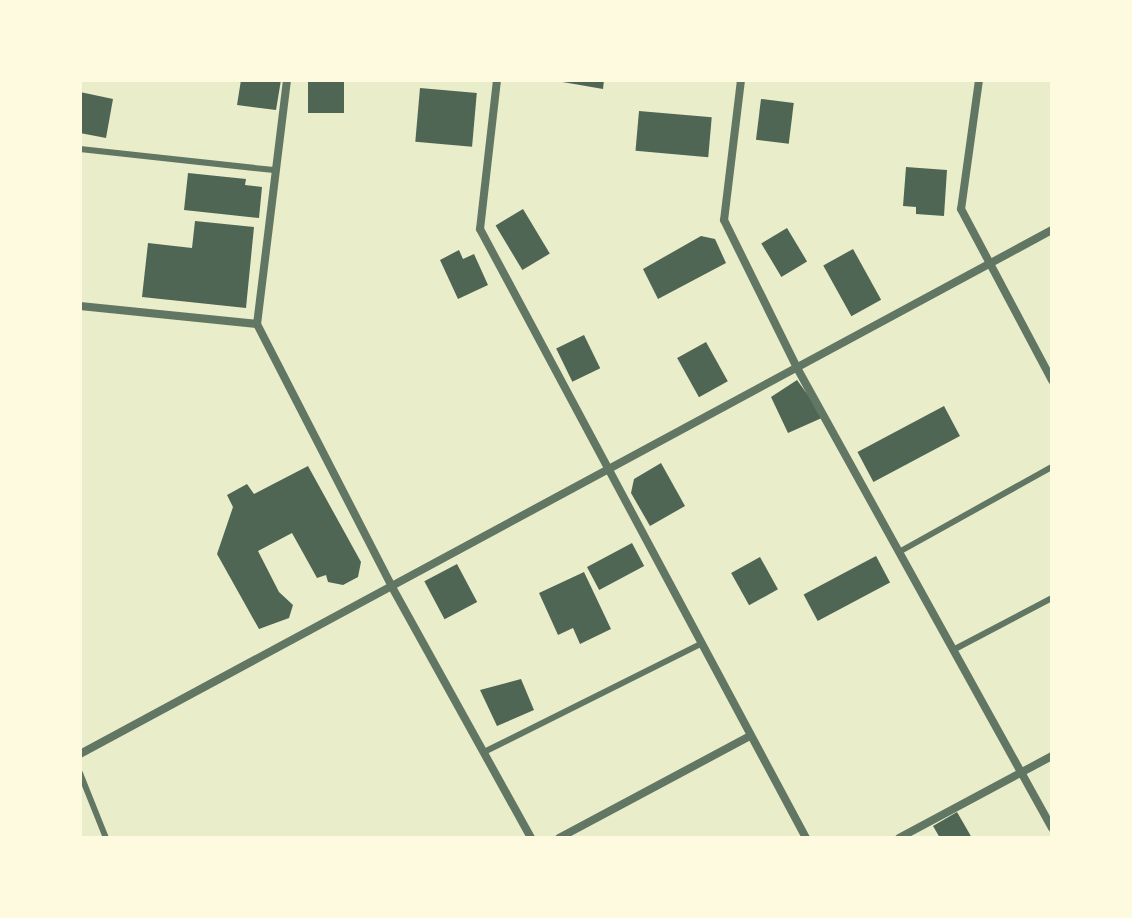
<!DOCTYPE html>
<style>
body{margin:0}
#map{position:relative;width:1132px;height:918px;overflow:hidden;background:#e9edc9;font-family:"PT Sans",sans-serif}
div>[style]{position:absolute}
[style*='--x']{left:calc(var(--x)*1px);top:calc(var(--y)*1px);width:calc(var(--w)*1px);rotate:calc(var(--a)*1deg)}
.building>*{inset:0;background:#4f6655;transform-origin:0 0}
.service>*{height:6px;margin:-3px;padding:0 3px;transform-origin:3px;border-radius:3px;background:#617663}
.minor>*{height:8px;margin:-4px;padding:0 4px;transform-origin:4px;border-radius:4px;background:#617663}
span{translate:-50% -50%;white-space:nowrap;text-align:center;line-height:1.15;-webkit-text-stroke:6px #fefae0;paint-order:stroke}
.frame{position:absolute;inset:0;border:82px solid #fefae0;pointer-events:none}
</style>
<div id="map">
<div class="building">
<div style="clip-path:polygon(241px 80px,281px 80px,276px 110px,237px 105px)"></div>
<div style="left:308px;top:80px;width:36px;height:33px"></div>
<div style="clip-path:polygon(551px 80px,604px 80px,603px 89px)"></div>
<div style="left:420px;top:88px;width:57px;height:54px;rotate:5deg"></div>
<div style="clip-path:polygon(80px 92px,113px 99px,106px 138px,80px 133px)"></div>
<div style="left:761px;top:99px;width:33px;height:41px;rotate:7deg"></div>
<div style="left:639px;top:111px;width:73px;height:40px;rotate:5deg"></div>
<div style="clip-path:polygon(906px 167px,947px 170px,944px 216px,916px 214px,916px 207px,903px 206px)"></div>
<div style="clip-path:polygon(188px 173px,246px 179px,245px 185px,262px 187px,259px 218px,184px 210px)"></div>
<div style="left:523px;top:209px;width:52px;height:32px;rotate:59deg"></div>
<div style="clip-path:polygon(195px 221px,254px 227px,246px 308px,142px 297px,148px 243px,192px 248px)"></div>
<div style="left:787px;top:228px;width:39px;height:30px;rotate:59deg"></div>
<div style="clip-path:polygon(701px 236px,715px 239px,726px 263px,658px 299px,643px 269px)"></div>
<div style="left:853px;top:249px;width:58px;height:34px;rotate:61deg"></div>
<div style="clip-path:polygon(459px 250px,463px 259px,474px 254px,488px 285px,458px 299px,440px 260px)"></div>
<div style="left:584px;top:335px;width:37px;height:31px;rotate:64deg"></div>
<div style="left:706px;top:342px;width:45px;height:33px;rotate:61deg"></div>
<div style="clip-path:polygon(797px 380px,824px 417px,788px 433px,771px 397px)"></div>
<div style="left:944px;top:406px;width:34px;height:98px;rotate:62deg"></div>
<div style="clip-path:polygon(661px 463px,685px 506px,650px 526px,631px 493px,634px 479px)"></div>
<div style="clip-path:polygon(308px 466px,361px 562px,358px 577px,343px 585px,328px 582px,326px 575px,317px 578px,292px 533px,258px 551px,279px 592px,293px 605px,289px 618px,259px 629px,217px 554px,233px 507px,227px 495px,247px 484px,254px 494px)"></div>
<div style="left:632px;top:543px;width:26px;height:51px;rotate:62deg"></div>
<div style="left:876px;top:556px;width:30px;height:82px;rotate:62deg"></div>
<div style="left:760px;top:557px;width:37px;height:33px;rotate:61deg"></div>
<div style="left:457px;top:564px;width:43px;height:37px;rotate:62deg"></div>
<div style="clip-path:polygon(584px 572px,611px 629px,580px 644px,573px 628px,558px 635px,539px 593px)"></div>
<div style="clip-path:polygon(521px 679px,534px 710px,497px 726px,480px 690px)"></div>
<div style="clip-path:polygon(957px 812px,972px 838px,940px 838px,933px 826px)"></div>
</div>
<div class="service">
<div style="--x:80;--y:149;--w:195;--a:6.2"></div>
<div style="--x:899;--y:552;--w:175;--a:-29.1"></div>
<div style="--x:953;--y:650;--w:112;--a:-27.7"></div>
<div style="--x:484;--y:752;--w:240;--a:-26.5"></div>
<div style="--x:80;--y:773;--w:70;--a:68.2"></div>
</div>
<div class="minor">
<div style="--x:287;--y:80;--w:246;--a:97"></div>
<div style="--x:257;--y:324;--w:296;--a:62.8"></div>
<div style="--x:392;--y:587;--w:287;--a:61"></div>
<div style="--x:497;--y:80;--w:150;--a:96.5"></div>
<div style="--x:480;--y:229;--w:691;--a:61.84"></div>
<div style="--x:741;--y:80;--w:141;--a:96.9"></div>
<div style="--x:724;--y:220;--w:163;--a:63.7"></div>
<div style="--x:796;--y:366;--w:528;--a:61.01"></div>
<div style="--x:979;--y:80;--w:130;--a:97.9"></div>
<div style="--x:961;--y:209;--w:194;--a:62"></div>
<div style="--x:80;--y:306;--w:178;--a:5.8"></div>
<div style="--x:80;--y:754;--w:1104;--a:-28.33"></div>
<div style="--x:559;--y:838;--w:217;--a:-28.1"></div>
<div style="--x:899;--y:838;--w:174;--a:-28.2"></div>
</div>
<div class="frame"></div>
</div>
